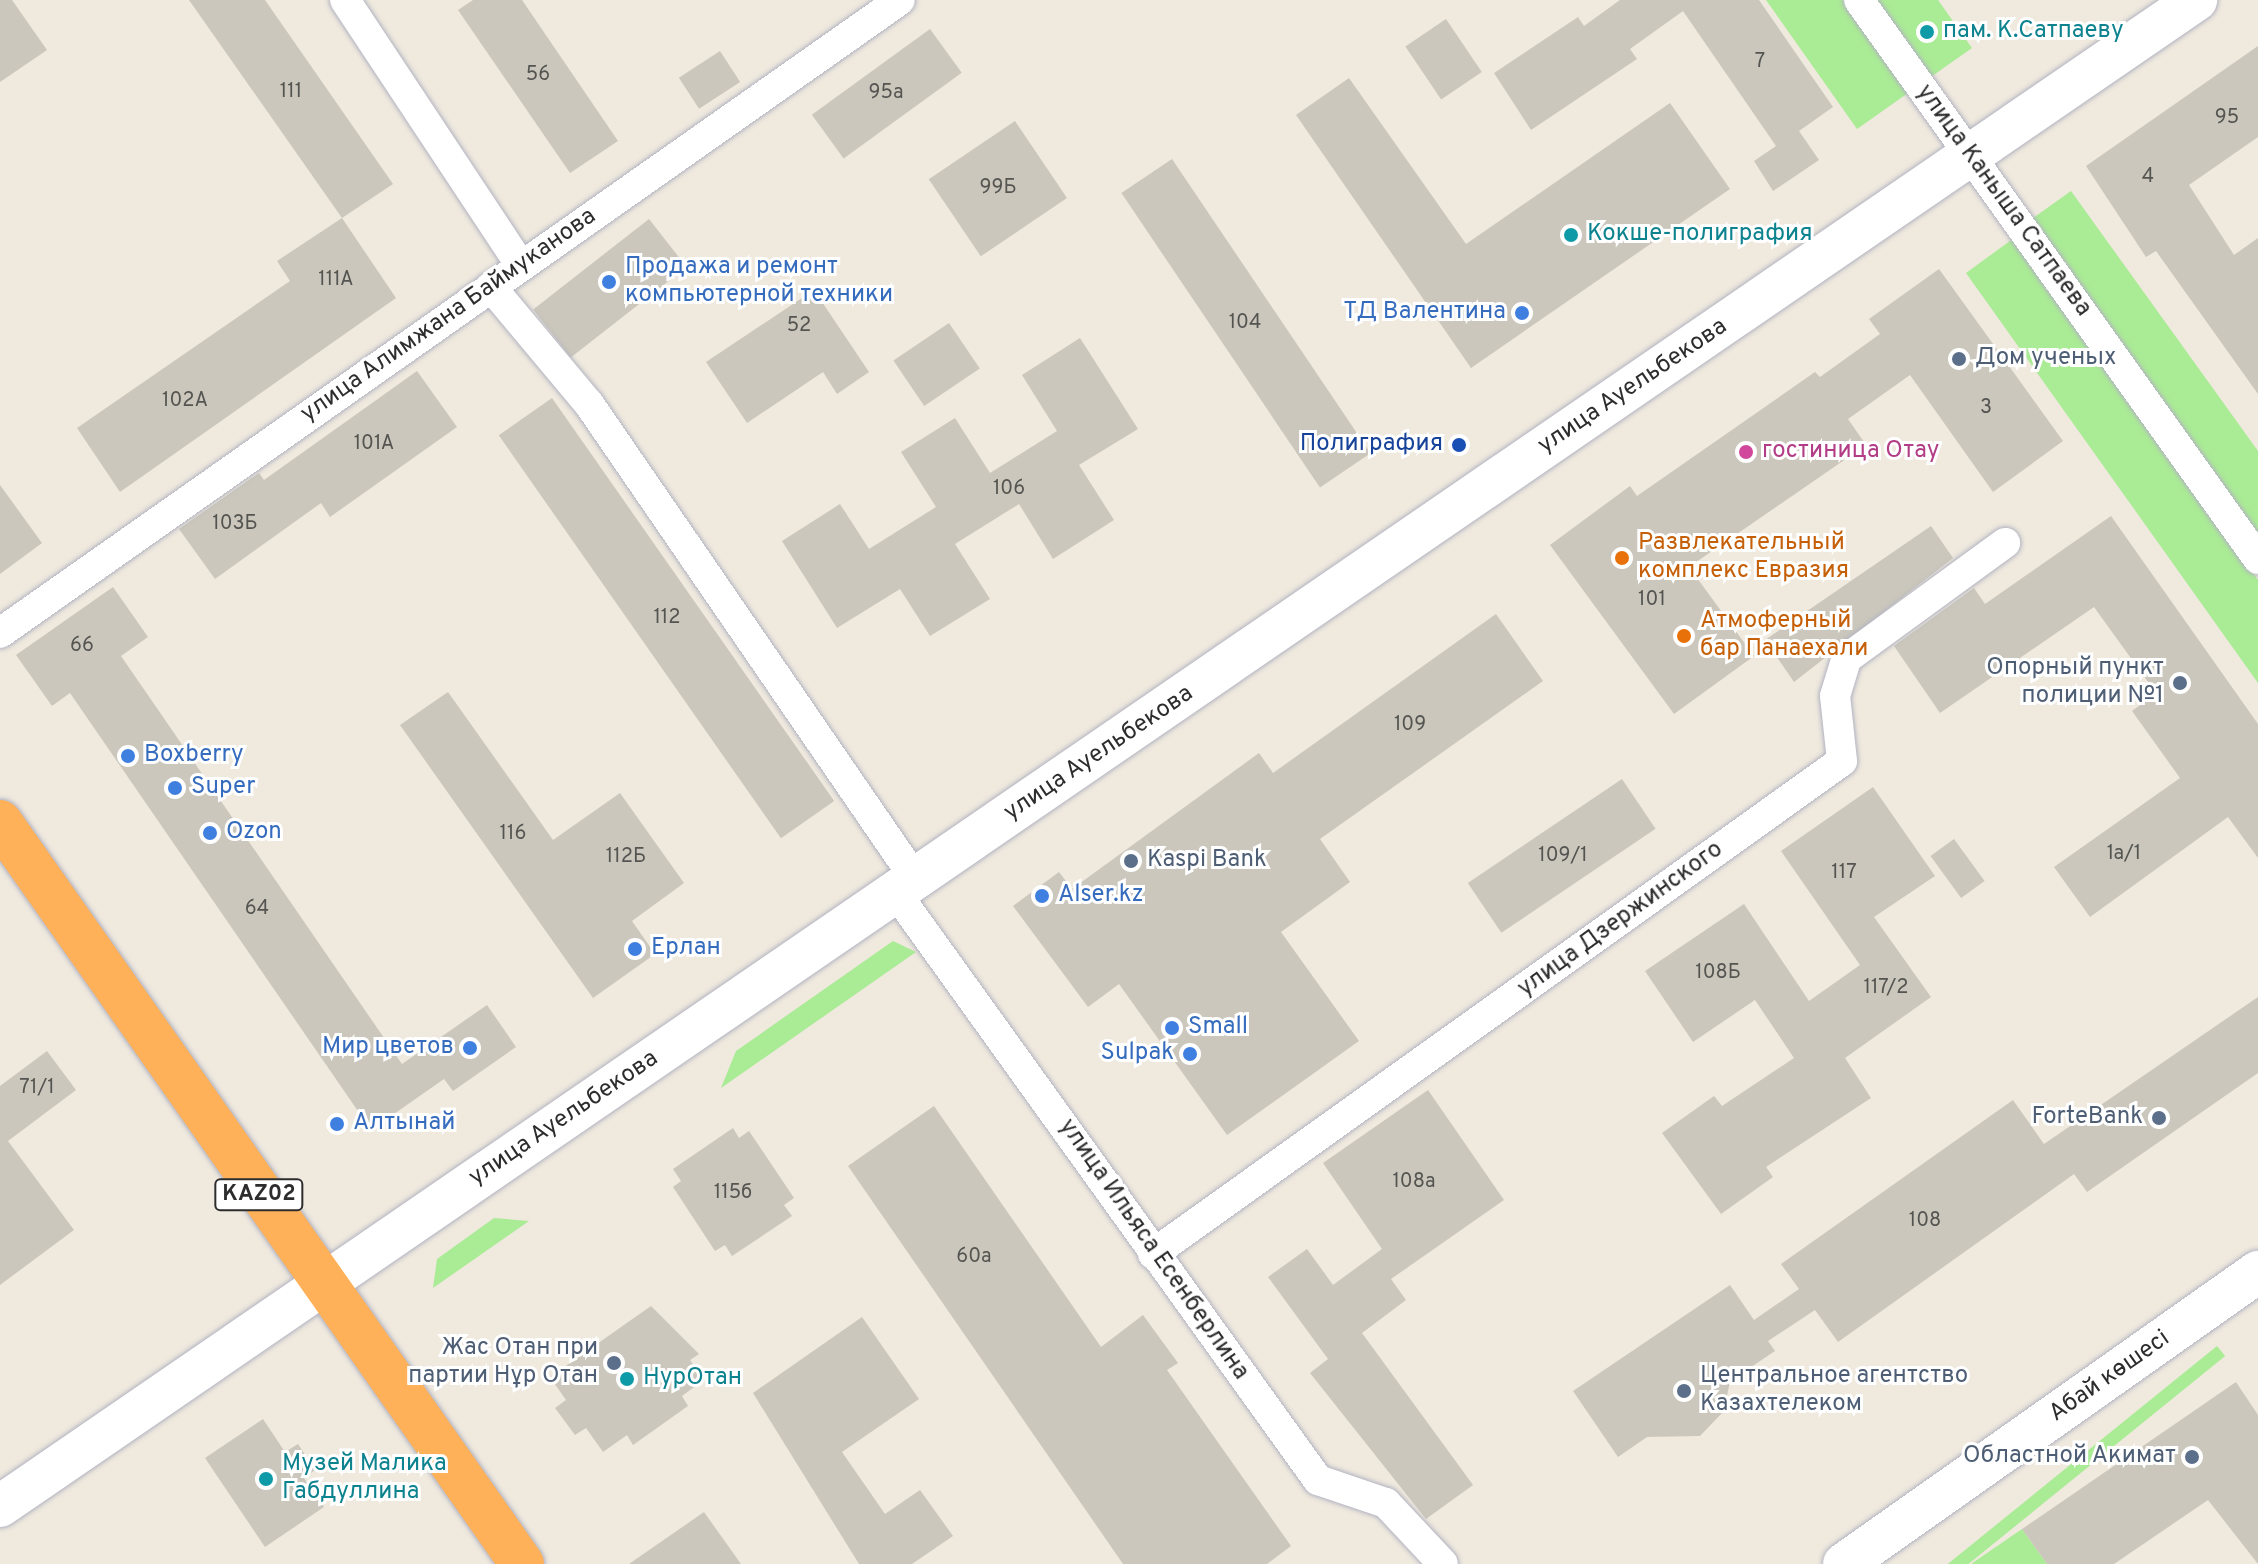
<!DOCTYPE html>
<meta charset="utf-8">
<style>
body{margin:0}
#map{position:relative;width:2258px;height:1564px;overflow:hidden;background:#efe9de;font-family:Overpass,sans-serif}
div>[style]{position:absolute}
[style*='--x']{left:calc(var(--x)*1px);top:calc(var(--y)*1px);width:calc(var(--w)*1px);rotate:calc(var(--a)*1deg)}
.green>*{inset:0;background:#aaeb95;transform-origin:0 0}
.building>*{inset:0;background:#cbc7bc;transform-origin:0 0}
.roads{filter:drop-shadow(0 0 2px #b2b3c1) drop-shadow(0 0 2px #b2b3c1)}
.street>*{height:30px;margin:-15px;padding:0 15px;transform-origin:15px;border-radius:15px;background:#fff}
.secondary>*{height:42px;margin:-21px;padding:0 21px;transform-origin:21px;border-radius:21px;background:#fff}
.highway>*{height:44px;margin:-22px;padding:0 22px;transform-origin:22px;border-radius:22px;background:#ffb159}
.dots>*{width:22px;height:22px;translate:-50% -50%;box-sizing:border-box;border:4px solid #fff;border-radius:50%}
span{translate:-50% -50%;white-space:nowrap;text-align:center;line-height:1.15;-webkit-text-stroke:6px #fff;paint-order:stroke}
.number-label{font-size:20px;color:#545451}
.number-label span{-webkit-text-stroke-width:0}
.shield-label span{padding:2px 6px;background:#fff;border:2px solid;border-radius:6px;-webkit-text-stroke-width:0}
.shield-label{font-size:22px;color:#2d2d2d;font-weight:700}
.culture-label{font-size:24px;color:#0d838f}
.left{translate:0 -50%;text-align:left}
.street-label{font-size:24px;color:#2d2d2d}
.shop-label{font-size:24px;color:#366cbe}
.right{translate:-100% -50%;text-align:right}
.service-label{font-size:24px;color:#4e5e75}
.transit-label{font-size:24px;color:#164399}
.hotel-label{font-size:24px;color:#b23c85}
.food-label{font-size:24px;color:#c56008}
</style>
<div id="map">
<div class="green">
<div style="clip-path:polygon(1766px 0,1938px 0,1972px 48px,1857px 129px)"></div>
<div style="clip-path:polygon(2071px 191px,2258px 451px,2258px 545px,2026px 223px)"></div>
<div style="clip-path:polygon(2014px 238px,2258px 580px,2258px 683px,1966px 273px)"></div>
<div style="clip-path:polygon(893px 941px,916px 952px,721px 1088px,736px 1051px)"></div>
<div style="clip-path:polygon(494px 1218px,529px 1221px,433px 1288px,437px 1259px)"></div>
<div style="left:2217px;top:1346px;width:13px;height:378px;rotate:51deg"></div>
<div style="clip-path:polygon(2022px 1529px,2047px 1564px,1971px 1564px)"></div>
</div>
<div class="building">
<div style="clip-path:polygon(0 0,12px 0,47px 50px,0 82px)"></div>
<div style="clip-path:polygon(189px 0,265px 0,393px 184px,342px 218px)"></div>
<div style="clip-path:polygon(473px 0,522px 0,618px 141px,570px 173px,458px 10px)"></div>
<div style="clip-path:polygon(1620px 0,1759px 0,1833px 107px,1799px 131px,1819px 160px,1773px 191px,1754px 161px,1776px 146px,1683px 11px,1630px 49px,1637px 59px,1531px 130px,1494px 73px,1578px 17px,1584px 26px)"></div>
<div style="left:1446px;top:19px;width:64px;height:49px;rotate:56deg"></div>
<div style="left:930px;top:29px;width:54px;height:146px;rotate:54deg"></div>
<div style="clip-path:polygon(2258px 46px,2258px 137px,2189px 185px,2234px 255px,2258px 238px,2258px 394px,2156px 251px,2146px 257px,2086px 166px)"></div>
<div style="left:720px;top:51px;width:37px;height:49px;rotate:57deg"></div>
<div style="clip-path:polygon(1349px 78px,1466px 244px,1670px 103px,1730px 189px,1471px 368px,1296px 115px)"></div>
<div style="left:1015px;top:121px;width:93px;height:104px;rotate:56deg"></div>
<div style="left:1172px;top:159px;width:355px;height:61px;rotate:56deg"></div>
<div style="clip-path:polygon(342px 218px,396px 298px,120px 492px,77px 428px,290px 281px,277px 261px)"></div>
<div style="left:649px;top:219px;width:61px;height:147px;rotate:52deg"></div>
<div style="clip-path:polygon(1939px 269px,2063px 441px,1993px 492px,1910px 375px,1848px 419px,1866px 445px,1689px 567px,1754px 656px,1674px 714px,1550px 545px,1630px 486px,1637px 496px,1815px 372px,1820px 377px,1880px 334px,1869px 319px)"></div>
<div style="clip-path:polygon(814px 290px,869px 372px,837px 394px,823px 372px,747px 423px,706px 362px)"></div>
<div style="left:949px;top:323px;width:55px;height:67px;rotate:56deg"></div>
<div style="clip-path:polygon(1080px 338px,1138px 429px,1079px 465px,1114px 520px,1053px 559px,1019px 504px,955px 544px,990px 599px,930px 636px,900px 589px,837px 628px,782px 541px,840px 504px,869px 549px,936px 507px,901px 452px,955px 418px,990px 473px,1057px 431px,1022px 375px)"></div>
<div style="clip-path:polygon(417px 371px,457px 427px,330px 517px,321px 503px,215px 579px,179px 529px,259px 473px,264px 480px)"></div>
<div style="left:552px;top:398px;width:492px;height:65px;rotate:55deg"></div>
<div style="clip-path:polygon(0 485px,42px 543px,0 574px)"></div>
<div style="clip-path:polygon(2111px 516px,2258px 724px,2258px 858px,2228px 817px,2090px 917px,2054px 867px,2180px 778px,2132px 711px,2156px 693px,2094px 607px,1940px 713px,1894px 646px,1974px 588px,1985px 604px)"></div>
<div style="clip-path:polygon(1931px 526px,1953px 558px,1794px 682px,1765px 640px)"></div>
<div style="clip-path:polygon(113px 587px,148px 637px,121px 656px,402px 1064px,487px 1005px,516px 1047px,453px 1091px,444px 1079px,371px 1130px,70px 693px,52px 706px,16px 655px)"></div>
<div style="clip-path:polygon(1496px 614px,1543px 681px,1320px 839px,1350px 882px,1281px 932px,1359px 1041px,1227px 1135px,1119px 984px,1088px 1007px,1013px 906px,1059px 872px,1072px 889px,1259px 753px,1273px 773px)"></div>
<div style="clip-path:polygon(448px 692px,553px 840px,620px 793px,684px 883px,632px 921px,655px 954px,593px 998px,400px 725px)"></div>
<div style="left:1622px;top:779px;width:60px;height:186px;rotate:56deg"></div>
<div style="clip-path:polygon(1873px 787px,1935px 876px,1874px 917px,1931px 997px,1845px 1058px,1871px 1098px,1766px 1167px,1773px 1177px,1721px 1214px,1662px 1133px,1714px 1096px,1722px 1106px,1794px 1058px,1755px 1000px,1693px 1042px,1645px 971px,1744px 904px,1809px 1001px,1860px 965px,1781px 851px)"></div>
<div style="left:1954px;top:839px;width:52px;height:29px;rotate:54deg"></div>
<div style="clip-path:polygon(2258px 997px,2258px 1073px,2087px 1192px,2074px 1174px,1838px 1342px,1815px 1310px,1768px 1341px,1775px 1351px,1730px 1381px,1724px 1411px,1700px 1436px,1647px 1437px,1618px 1457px,1573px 1391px,1730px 1285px,1754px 1320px,1799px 1289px,1781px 1264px,2013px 1100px,2044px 1144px)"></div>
<div style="clip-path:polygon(47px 1051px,76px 1090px,8px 1141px,74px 1230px,0 1285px,0 1086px)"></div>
<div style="clip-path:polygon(1428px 1090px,1504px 1200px,1391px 1279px,1406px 1300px,1362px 1333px,1473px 1485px,1426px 1519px,1310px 1373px,1328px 1359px,1268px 1277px,1307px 1249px,1333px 1285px,1382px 1249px,1323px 1163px)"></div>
<div style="clip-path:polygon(934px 1106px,1101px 1347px,1143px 1315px,1178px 1363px,1167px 1370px,1291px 1546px,1267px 1564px,1123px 1564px,848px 1166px)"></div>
<div style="clip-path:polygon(733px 1128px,739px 1138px,749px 1131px,794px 1198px,784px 1205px,792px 1216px,732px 1256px,725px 1245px,715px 1251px,673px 1187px,681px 1181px,673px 1169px)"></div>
<div style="clip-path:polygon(651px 1306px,699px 1354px,690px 1360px,704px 1380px,682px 1396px,688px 1406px,633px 1445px,627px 1435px,603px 1452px,586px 1428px,575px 1435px,555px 1408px,566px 1400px,550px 1377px)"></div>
<div style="clip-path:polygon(862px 1317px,919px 1399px,842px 1452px,885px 1514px,920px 1490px,953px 1536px,912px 1564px,859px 1564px,753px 1393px)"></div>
<div style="clip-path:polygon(2236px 1382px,2258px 1415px,2258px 1564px,2208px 1500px,2114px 1564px,2047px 1564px,2022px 1529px)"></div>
<div style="clip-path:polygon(263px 1419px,285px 1452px,298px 1444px,315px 1470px,304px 1478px,324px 1507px,265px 1547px,205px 1458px)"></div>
<div style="clip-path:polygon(704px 1512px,741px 1564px,629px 1564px)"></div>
</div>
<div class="roads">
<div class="street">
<div style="--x:345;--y:0;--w:319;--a:56.5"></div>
<div style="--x:1859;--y:0;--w:687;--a:54.48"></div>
<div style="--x:491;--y:287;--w:153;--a:50.1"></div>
<div style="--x:589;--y:404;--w:577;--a:55.51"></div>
<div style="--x:0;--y:633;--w:1100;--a:-35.12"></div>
<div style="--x:896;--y:893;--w:723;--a:54.29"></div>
<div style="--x:1318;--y:1480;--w:72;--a:18.7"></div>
<div style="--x:1386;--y:1503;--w:83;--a:46.9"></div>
<div style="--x:1153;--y:1254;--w:847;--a:-35.58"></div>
<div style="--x:1842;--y:761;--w:65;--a:-96.1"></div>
<div style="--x:1835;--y:696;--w:39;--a:-73"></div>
<div style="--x:1846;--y:659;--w:197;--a:-36.1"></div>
</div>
<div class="secondary">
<div style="--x:0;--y:1506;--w:2663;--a:-34.44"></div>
<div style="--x:1844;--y:1564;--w:507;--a:-35.2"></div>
</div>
<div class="highway">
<div style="--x:0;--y:822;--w:907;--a:54.87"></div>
</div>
</div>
<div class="dots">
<div style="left:1927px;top:32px;background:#0f9aa8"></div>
<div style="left:1571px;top:235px;background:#0f9aa8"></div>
<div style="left:609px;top:282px;background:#3f7fe0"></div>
<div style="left:1522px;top:313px;background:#3f7fe0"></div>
<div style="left:1959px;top:359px;background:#5c6f8a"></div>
<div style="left:1459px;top:445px;background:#1a4fb4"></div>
<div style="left:1746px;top:452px;background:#d1479c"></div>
<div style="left:1622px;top:558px;background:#e8710a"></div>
<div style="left:1684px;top:636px;background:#e8710a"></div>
<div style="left:2180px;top:683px;background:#5c6f8a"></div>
<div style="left:128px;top:756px;background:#3f7fe0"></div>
<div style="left:175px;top:788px;background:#3f7fe0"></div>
<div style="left:210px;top:833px;background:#3f7fe0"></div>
<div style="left:1131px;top:861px;background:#5c6f8a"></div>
<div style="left:1042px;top:896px;background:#3f7fe0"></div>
<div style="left:635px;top:949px;background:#3f7fe0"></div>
<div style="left:1172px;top:1028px;background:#3f7fe0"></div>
<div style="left:470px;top:1048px;background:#3f7fe0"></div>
<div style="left:1190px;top:1054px;background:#3f7fe0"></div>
<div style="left:2159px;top:1118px;background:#5c6f8a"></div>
<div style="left:337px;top:1124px;background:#3f7fe0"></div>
<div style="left:614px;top:1363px;background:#5c6f8a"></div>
<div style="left:627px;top:1379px;background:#0f9aa8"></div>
<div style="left:1684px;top:1391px;background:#5c6f8a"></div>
<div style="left:2192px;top:1457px;background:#5c6f8a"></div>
<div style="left:266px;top:1479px;background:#0f9aa8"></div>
</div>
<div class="number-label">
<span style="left:1760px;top:62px">7</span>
<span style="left:538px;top:75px">56</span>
<span style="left:291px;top:92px">111</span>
<span style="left:886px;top:93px">95а</span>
<span style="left:2227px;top:118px">95</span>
<span style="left:2148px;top:177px">4</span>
<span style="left:998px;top:188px">99Б</span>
<span style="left:336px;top:280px">111А</span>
<span style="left:1245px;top:323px">104</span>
<span style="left:799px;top:326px">52</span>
<span style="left:185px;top:401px">102А</span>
<span style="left:1986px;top:408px">3</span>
<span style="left:374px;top:444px">101А</span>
<span style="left:1009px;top:489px">106</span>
<span style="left:235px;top:524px">103Б</span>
<span style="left:1652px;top:600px">101</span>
<span style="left:667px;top:618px">112</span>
<span style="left:82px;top:646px">66</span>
<span style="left:1410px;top:725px">109</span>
<span style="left:513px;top:834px">116</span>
<span style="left:2124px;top:854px">1а/1</span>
<span style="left:1563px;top:856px">109/1</span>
<span style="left:626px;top:857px">112Б</span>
<span style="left:1844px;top:873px">117</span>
<span style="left:257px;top:909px">64</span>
<span style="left:1718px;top:973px">108Б</span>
<span style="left:1886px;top:988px">117/2</span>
<span style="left:37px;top:1088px">71/1</span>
<span style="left:1414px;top:1182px">108а</span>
<span style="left:733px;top:1193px">115б</span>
<span style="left:1925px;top:1221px">108</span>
<span style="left:974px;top:1257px">60а</span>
</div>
<div class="shield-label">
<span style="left:259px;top:1195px">KАZ02</span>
</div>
<div class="culture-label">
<span class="left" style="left:1943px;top:32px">пам. К.Сатпаеву</span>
<span class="left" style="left:1587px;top:235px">Кокше-полиграфия</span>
<span class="left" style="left:643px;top:1379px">НурОтан</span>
<span class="left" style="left:282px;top:1479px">Музей Малика<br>Габдуллина</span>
</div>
<div class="street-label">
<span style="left:2003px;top:201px;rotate:54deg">улица Каныша Сатпаева</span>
<span style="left:449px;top:316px;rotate:-35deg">улица Алимжана Баймуканова</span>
<span style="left:1633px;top:387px;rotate:-34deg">улица Ауельбекова</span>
<span style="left:1099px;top:754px;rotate:-34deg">улица Ауельбекова</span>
<span style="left:1621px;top:920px;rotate:-36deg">улица Дзержинского</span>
<span style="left:564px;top:1119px;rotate:-34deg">улица Ауельбекова</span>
<span style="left:1153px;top:1250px;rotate:55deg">улица Ильяса Есенберлина</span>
<span style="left:2110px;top:1377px;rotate:-35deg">Абай көшесі</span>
</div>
<div class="shop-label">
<span class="left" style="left:625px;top:282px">Продажа и ремонт<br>компьютерной техники</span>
<span class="right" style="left:1506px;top:313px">ТД Валентина</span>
<span class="left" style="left:144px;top:756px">Boxberry</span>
<span class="left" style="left:191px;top:788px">Super</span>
<span class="left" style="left:226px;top:833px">Ozon</span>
<span class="left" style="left:1058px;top:896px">Alser.kz</span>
<span class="left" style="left:651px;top:949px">Ерлан</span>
<span class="left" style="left:1188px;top:1028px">Small</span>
<span class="right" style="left:454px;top:1048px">Мир цветов</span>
<span class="right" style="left:1174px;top:1054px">Sulpak</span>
<span class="left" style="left:353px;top:1124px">Алтынай</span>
</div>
<div class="service-label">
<span class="left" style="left:1975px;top:359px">Дом ученых</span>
<span class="right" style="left:2164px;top:683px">Опорный пункт<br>полиции №1</span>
<span class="left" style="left:1147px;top:861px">Kaspi Bank</span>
<span class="right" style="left:2143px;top:1118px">ForteBank</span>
<span class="right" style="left:598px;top:1363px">Жас Отан при<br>партии Нұр Отан</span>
<span class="left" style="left:1700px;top:1391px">Центральное агентство<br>Казахтелеком</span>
<span class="right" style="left:2176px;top:1457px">Областной Акимат</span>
</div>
<div class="transit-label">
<span class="right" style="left:1443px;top:445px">Полиграфия</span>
</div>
<div class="hotel-label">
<span class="left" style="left:1762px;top:452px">гостиница Отау</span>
</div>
<div class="food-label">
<span class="left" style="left:1638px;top:558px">Развлекательный<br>комплекс Евразия</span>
<span class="left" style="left:1700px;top:636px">Атмоферный<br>бар Панаехали</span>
</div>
</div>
